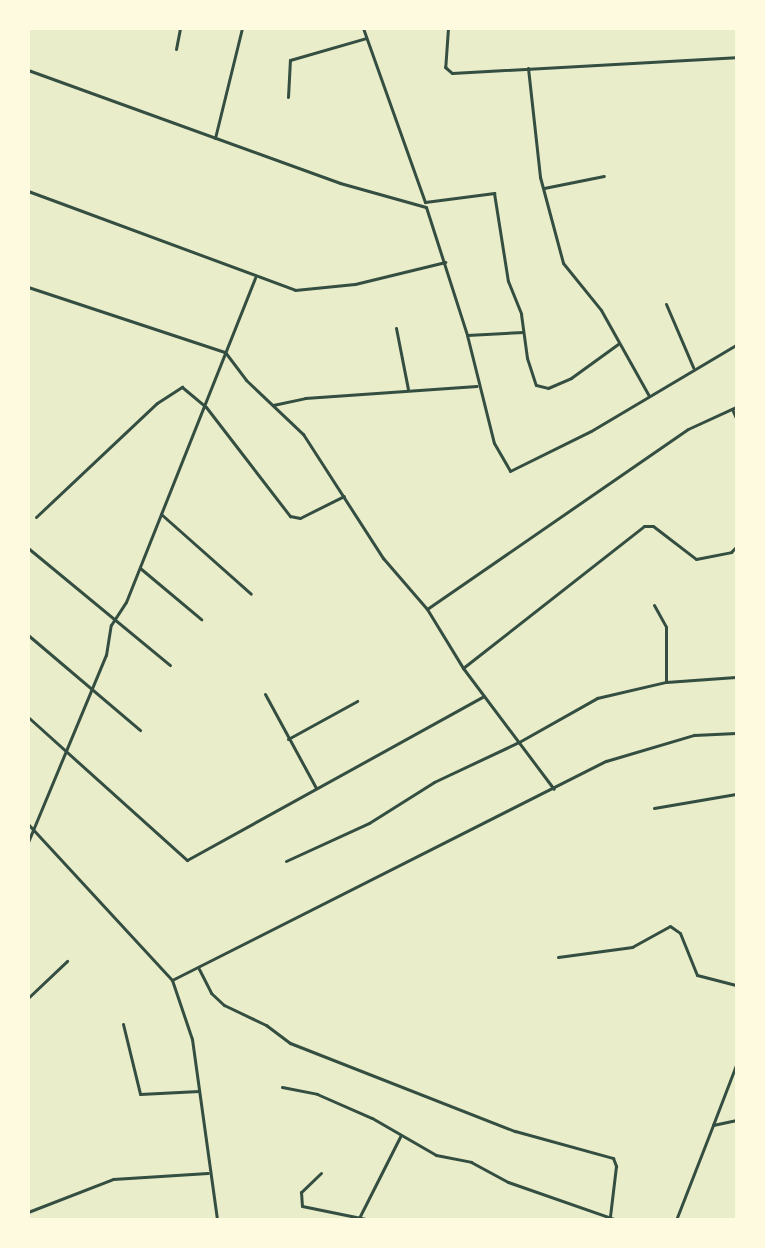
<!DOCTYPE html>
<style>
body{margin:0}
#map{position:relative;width:765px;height:1248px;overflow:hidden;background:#e9edc9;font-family:"Open Sans",sans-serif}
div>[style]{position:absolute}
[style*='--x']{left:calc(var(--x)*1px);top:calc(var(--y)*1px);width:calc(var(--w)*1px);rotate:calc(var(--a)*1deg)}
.minor>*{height:3px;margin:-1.5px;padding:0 1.5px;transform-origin:1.5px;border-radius:1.5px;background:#344e41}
span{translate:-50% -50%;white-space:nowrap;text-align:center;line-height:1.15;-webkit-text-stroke:5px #fefae0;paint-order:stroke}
.frame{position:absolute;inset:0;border:30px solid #fefae0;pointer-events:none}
</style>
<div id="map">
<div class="minor">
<div style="--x:363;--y:28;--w:185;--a:70.4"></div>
<div style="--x:448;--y:28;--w:39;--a:94"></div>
<div style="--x:445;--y:67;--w:9;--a:41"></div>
<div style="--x:452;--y:73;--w:284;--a:-3.2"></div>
<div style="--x:176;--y:49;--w:21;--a:-79"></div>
<div style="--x:528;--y:68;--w:110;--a:83.7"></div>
<div style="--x:540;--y:177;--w:89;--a:75"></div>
<div style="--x:563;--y:263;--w:60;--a:51"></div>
<div style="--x:601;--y:310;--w:98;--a:60.8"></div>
<div style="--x:28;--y:70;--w:332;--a:19.9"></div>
<div style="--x:340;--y:183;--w:89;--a:15.6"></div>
<div style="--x:426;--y:207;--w:134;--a:72.2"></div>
<div style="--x:467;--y:335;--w:111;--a:76"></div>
<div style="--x:494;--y:443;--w:32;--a:60"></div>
<div style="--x:510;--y:471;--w:90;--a:-26.3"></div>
<div style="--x:591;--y:431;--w:169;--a:-30.7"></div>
<div style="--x:288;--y:97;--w:37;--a:-87"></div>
<div style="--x:290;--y:60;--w:79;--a:-16.1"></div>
<div style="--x:215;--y:138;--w:113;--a:-76.2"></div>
<div style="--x:544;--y:188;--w:61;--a:-11.3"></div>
<div style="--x:28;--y:191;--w:285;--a:20.3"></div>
<div style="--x:295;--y:290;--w:60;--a:-5.7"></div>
<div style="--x:355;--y:284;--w:93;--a:-13.7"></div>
<div style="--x:425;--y:202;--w:70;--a:-7.4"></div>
<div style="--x:494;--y:193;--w:89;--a:81"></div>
<div style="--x:508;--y:281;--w:35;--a:68"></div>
<div style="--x:521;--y:314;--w:44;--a:82.2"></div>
<div style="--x:527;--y:358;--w:28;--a:72"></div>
<div style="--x:536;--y:385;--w:12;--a:14"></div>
<div style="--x:548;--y:388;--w:25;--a:-23"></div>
<div style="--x:571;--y:378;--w:58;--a:-35.9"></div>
<div style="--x:28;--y:287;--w:207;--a:18.3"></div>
<div style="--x:225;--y:352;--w:35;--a:53"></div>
<div style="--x:246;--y:380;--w:79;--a:43.5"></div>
<div style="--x:303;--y:434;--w:148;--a:57.2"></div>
<div style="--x:383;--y:558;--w:67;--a:49.2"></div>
<div style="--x:427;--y:609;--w:69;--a:58.6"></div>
<div style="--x:463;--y:668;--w:151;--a:53.1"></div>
<div style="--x:666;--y:304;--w:69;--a:66.8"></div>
<div style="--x:396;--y:328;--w:62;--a:78.9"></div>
<div style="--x:467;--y:335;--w:56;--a:-3.1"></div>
<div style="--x:273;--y:405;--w:33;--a:-12"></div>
<div style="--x:305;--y:398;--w:172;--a:-4"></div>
<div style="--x:732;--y:409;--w:10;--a:66"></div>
<div style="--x:161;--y:514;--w:120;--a:41.6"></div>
<div style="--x:36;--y:517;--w:166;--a:-43.3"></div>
<div style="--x:157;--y:403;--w:30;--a:-33"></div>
<div style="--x:182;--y:387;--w:31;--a:40"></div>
<div style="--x:206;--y:407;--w:138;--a:52.4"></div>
<div style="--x:290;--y:516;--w:10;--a:11"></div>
<div style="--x:300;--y:518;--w:49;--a:-26.6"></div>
<div style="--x:28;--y:548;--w:184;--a:39.5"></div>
<div style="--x:140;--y:568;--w:80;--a:39.9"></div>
<div style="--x:654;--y:605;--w:25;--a:61"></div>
<div style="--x:666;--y:627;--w:55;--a:90"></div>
<div style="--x:427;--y:609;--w:317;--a:-34.6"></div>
<div style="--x:688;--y:429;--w:53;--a:-24.6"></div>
<div style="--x:28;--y:635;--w:147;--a:40.3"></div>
<div style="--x:463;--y:668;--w:230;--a:-38.1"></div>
<div style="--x:644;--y:526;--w:9;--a:0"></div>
<div style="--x:653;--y:526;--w:54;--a:37.5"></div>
<div style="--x:696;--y:559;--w:36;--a:-11"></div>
<div style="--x:731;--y:552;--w:7;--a:-45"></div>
<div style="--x:265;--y:694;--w:107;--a:61.5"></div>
<div style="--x:28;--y:717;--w:214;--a:42"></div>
<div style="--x:187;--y:860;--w:339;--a:-28.9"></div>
<div style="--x:288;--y:739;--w:79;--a:-28.8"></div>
<div style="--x:654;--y:808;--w:83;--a:-9.7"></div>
<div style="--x:28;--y:824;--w:212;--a:47.3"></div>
<div style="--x:172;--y:980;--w:62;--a:71.3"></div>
<div style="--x:192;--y:1039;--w:183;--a:82.1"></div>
<div style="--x:28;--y:842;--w:203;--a:-67.4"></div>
<div style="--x:106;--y:655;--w:30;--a:-81"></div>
<div style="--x:111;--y:625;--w:27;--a:-57"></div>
<div style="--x:126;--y:602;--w:349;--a:-68.3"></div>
<div style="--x:286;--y:861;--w:91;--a:-24.6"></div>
<div style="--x:369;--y:823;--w:77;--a:-32.2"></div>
<div style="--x:434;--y:782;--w:94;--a:-25.2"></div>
<div style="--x:519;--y:742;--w:90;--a:-29.4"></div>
<div style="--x:597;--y:698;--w:71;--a:-13.1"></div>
<div style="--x:666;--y:682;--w:70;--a:-4.1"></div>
<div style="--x:558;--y:957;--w:75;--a:-7.7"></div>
<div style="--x:632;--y:947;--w:43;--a:-28.9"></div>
<div style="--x:670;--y:926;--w:12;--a:35"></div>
<div style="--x:680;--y:933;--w:45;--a:68"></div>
<div style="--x:697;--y:975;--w:40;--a:14.4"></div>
<div style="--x:199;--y:969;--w:27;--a:63"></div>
<div style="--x:211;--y:993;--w:18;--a:43"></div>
<div style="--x:224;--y:1005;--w:47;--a:25.5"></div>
<div style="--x:266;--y:1025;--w:30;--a:37"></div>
<div style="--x:290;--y:1043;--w:242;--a:21.4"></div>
<div style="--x:515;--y:1131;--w:102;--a:15.4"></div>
<div style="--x:613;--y:1158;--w:9;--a:69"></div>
<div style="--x:616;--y:1166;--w:50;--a:96.8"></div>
<div style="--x:172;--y:980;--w:486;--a:-26.8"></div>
<div style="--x:606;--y:761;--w:92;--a:-16.5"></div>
<div style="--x:694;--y:735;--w:42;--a:-2.7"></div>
<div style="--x:28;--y:998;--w:54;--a:-43.5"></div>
<div style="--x:123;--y:1024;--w:72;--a:76.3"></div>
<div style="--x:140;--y:1094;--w:59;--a:-2.9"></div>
<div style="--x:282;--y:1087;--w:36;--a:11"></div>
<div style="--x:317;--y:1094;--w:60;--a:23.6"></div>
<div style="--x:372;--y:1118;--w:74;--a:30"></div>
<div style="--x:436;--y:1155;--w:36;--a:11"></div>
<div style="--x:471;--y:1162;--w:42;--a:28.4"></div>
<div style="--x:508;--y:1182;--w:115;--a:19.2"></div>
<div style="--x:713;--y:1125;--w:64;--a:-69"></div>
<div style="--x:321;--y:1173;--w:28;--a:136"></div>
<div style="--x:301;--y:1192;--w:14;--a:86"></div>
<div style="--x:302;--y:1206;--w:70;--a:11.5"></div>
<div style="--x:28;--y:1212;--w:91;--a:-21.2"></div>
<div style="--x:113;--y:1179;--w:95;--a:-3.6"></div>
<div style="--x:359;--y:1218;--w:91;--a:-63.2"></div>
<div style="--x:676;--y:1220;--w:102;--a:-68.7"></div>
<div style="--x:713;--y:1125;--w:24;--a:-12"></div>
</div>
<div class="frame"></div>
</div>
